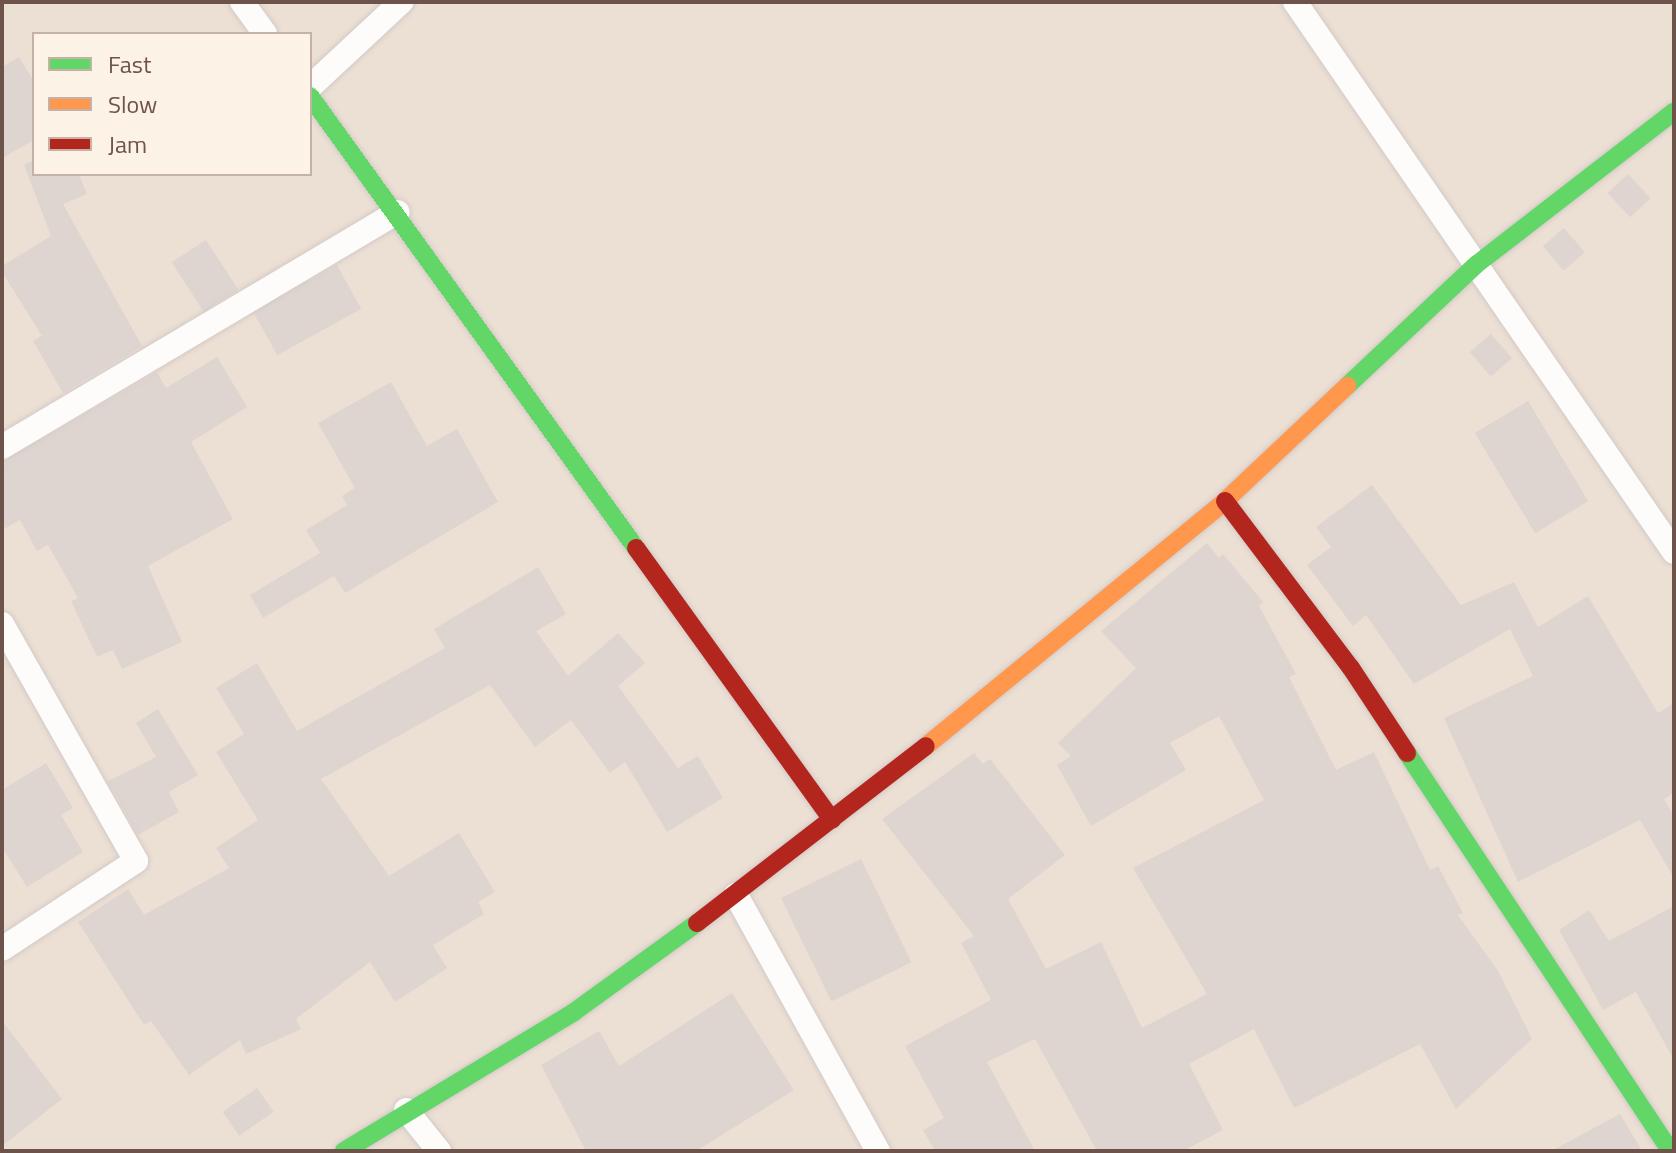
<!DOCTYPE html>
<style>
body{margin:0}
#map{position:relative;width:1676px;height:1153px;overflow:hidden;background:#f3ede7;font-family:"Titillium Web",sans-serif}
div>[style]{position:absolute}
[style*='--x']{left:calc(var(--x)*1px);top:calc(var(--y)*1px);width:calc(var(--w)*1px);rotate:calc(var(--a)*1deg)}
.residential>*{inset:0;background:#ecdfd4}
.building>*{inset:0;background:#dfd5d0;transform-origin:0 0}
.roads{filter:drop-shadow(0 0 2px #d2cac6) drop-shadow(0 0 2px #d2cac6)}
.street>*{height:24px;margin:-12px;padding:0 12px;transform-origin:12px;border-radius:12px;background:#fdfcfb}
.fast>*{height:18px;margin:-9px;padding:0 9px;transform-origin:9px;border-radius:9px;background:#63d668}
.slow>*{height:18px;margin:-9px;padding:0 9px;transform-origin:9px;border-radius:9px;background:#ff974d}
.jam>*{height:18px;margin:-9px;padding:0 9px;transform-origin:9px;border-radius:9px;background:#b3261e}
span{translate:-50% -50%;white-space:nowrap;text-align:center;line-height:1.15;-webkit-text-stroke:6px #fdf2e6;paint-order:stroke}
.frame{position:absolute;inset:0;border:4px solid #6e534b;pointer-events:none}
.legend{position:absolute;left:32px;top:32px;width:280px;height:144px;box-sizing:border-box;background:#fdf2e6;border:2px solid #c4b2a8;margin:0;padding:10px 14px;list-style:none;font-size:24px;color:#6e534b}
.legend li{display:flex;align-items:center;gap:16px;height:40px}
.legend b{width:40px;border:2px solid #c4b2a8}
</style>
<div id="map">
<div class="residential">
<div style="clip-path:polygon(evenodd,2px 2px,1674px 2px,1674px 1151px,2px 1151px,2px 2px,34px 34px,310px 34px,310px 174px,34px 174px,34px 34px)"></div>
</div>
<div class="building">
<div style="clip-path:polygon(19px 57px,34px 82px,34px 140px,2px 158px,2px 67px)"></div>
<div style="clip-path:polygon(34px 160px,34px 174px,79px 174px,87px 194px,63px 204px,142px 346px,63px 393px,33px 341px,42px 336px,2px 272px,2px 266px,51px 236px,24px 165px)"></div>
<div style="left:1628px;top:174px;width:33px;height:28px;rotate:47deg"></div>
<div style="left:1564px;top:228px;width:32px;height:28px;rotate:49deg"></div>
<div style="left:206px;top:240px;width:59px;height:41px;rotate:57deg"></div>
<div style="left:337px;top:265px;width:50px;height:96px;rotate:61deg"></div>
<div style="left:1491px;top:334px;width:32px;height:28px;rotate:49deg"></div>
<div style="clip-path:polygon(217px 357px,247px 407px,191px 442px,233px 519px,148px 566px,182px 642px,122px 669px,113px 650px,97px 657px,71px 601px,78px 598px,48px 545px,37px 551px,20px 520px,2px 530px,2px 462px,157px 372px,166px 388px)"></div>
<div style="clip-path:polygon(391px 382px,427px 446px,457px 429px,498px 502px,345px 593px,334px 576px,263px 618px,250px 595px,320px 553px,306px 530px,347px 505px,342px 496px,355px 488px,318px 423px)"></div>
<div style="left:1528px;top:401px;width:117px;height:62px;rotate:59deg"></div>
<div style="clip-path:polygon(1372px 485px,1461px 605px,1514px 582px,1538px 627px,1588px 596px,1658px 713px,1674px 703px,1674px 793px,1664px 799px,1674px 816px,1674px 878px,1640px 820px,1518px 882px,1444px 718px,1533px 676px,1510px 629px,1414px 684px,1366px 615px,1353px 626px,1307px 565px,1331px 547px,1316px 527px)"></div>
<div style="clip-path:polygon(1207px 543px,1219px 558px,1223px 554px,1263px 602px,1259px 606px,1296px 674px,1289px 677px,1336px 770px,1374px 752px,1430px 870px,1438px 866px,1463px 913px,1458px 915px,1498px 971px,1532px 1039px,1456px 1109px,1420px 1044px,1294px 1108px,1254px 1029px,1189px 1064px,1223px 1130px,1183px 1151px,1097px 1151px,1035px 1039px,987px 1062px,1035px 1151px,935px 1151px,923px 1130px,944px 1118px,905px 1046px,991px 1000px,961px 943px,974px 936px,882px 819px,974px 753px,983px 764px,990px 759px,1065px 855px,1008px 899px,1046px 969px,1101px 942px,1142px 1028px,1207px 994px,1133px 868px,1264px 800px,1219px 716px,1170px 743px,1186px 770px,1091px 826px,1057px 765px,1071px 756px,1058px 743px,1136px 668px,1101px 631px)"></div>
<div style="clip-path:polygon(538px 567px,566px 614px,536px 631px,568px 676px,618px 633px,645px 663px,618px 686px,678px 768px,698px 756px,723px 798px,667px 832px,625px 762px,610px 773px,571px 720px,535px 747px,490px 685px,321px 779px,389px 876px,459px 833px,495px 892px,478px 902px,484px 914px,433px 945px,447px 968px,395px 1002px,370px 962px,296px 1019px,301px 1029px,246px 1054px,240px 1040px,189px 1075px,151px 1021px,144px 1025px,78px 922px,128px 889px,144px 915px,229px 868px,216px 848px,258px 820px,216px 752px,244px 734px,216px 688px,257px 663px,297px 731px,445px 648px,434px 629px)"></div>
<div style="clip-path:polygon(158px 709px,198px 775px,169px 792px,179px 812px,138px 835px,108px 781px,156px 757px,136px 723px)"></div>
<div style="clip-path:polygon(46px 763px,73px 808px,61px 815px,83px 852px,27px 887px,2px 847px,2px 790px)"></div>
<div style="left:861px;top:859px;width:115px;height:89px;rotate:64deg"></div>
<div style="clip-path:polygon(1674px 906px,1674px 1060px,1636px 992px,1603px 1010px,1559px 930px,1589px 910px,1609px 941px)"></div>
<div style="clip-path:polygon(732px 993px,794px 1090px,696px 1151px,586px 1151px,541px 1065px,599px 1031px,619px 1066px)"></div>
<div style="clip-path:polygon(2px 1021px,62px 1099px,2px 1146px)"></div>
<div style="left:257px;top:1088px;width:29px;height:42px;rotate:55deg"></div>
<div style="clip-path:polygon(1620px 1114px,1642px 1151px,1551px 1151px)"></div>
</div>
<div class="roads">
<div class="street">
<div style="--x:242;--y:2;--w:39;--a:54"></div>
<div style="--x:1295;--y:2;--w:668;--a:55.43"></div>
<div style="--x:310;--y:87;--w:125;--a:-43"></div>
<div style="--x:2;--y:447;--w:460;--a:-30.7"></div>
<div style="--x:2;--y:624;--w:272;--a:60.5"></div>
<div style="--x:136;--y:861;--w:160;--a:146.7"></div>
<div style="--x:736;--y:895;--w:293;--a:61"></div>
<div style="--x:406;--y:1110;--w:53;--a:51.2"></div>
</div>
<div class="fast">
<div style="--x:310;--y:96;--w:557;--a:54.2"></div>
<div style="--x:1347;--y:386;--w:178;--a:-43.2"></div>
<div style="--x:1477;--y:264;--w:249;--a:-37.7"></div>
<div style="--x:1407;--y:753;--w:477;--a:56.5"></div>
<div style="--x:344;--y:1151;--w:269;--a:-31.1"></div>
<div style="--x:574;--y:1012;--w:152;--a:-35.9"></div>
</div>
<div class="slow">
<div style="--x:926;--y:746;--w:387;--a:-39.3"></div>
<div style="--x:1225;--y:501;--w:168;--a:-43.3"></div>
</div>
<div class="jam">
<div style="--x:1225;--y:501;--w:209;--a:53"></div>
<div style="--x:1351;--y:668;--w:102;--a:56.6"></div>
<div style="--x:636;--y:548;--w:335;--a:54.2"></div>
<div style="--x:697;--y:923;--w:289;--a:-37.7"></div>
</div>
</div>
<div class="frame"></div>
<ul class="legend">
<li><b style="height:10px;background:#63d668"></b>Fast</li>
<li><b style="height:10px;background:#ff974d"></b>Slow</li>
<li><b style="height:10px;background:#b3261e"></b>Jam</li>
</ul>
</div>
